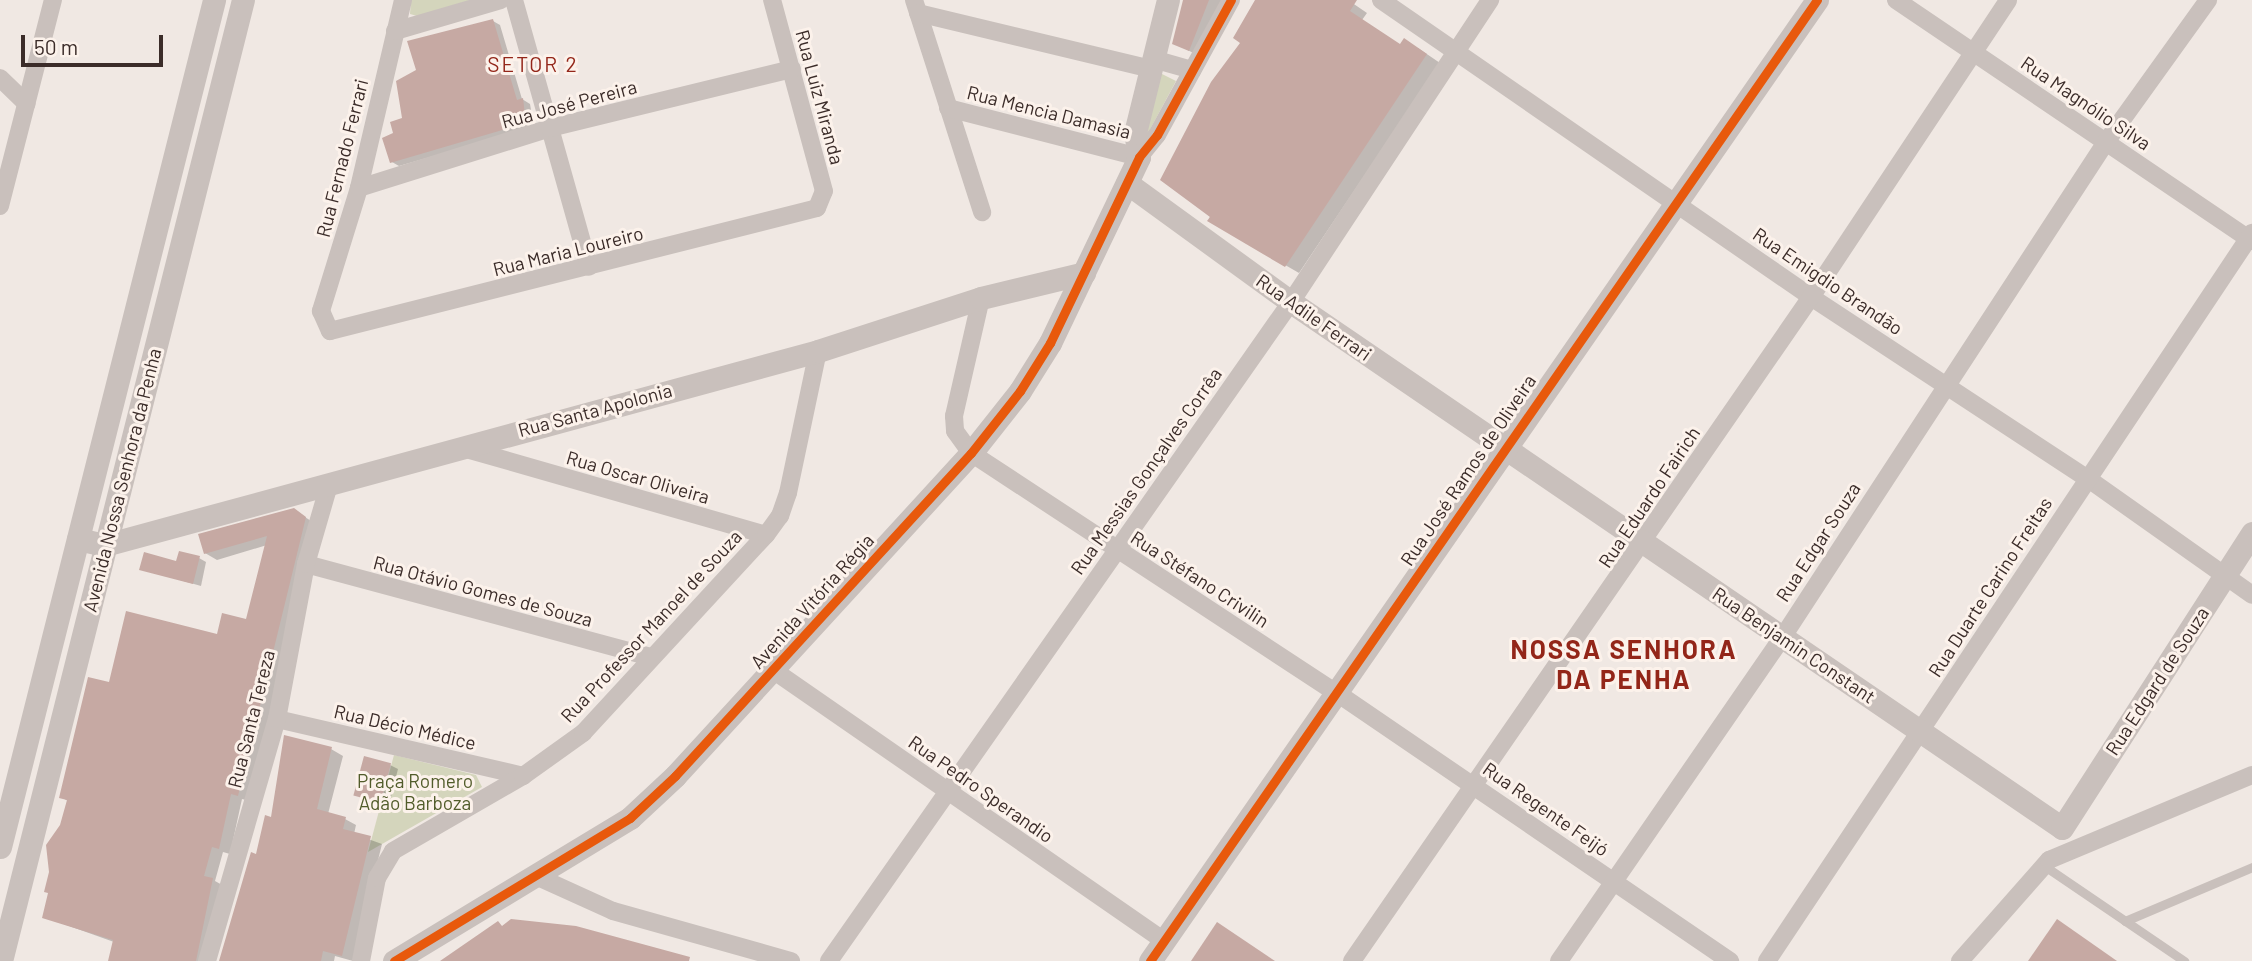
<!DOCTYPE html>
<meta charset="utf-8">
<style>
body{margin:0}
#map{position:relative;width:2252px;height:961px;overflow:hidden;background:#f0e8e3;font-family:Barlow,sans-serif}
div>[style]{position:absolute}
[style*='--x']{left:calc(var(--x)*1px);top:calc(var(--y)*1px);width:calc(var(--w)*1px);rotate:calc(var(--a)*1deg)}
.green>*{inset:0;background:#d4d5bc}
.shadow>*{inset:0;background:#0003}
.building>*{inset:0;background:#c6a9a3;transform-origin:0 0}
.service>*{height:9px;margin:-4.5px;padding:0 4.5px;transform-origin:4.5px;border-radius:4.5px;background:#c9c0bc}
.minor>*{height:18px;margin:-9px;padding:0 9px;transform-origin:9px;border-radius:9px;background:#c9c0bc}
.tertiary>*{height:23px;margin:-11.5px;padding:0 11.5px;transform-origin:11.5px;border-radius:11.5px;background:#c9c0bc}
.cycleway>*{height:9px;margin:-4.5px;padding:0 4.5px;transform-origin:4.5px;border-radius:4.5px;background:#e8590c}
span{translate:-50% -50%;white-space:nowrap;text-align:center;line-height:1.15;-webkit-text-stroke:6px #fcf2eb;paint-order:stroke}
.street-label{font-size:19px;color:#3b2c29}
.park-label{font-size:19px;color:#515c2a}
.neighbourhood-label{font-size:21px;color:#932619;letter-spacing:2px}
.district-label{font-size:26px;color:#932619;font-weight:700;letter-spacing:2px}
.scale{position:absolute;left:21px;top:35px;width:142px;height:32px;box-sizing:border-box;border:4px solid #3b2c29;border-top:0;padding-left:9px;font-size:21px;line-height:24px;white-space:nowrap;color:#3b2c29;-webkit-text-stroke:5px #fcf2eb;paint-order:stroke}
</style>
<div id="map">
<div class="green">
<div style="clip-path:polygon(411px 0,471px 0,417px 16px,410px 14px)"></div>
<div style="clip-path:polygon(1160px 73px,1176px 81px,1147px 135px,1143px 134px)"></div>
<div style="clip-path:polygon(394px 755px,476px 775px,482px 787px,368px 852px)"></div>
</div>
<div class="shadow">
<div style="clip-path:polygon(1185px 0,1225px 0,1203px 58px,1174px 43px)"></div>
<div style="clip-path:polygon(1257px 0,1348px 0,1367px 13px,1362px 20px,1401px 46px,1418px 48px,1440px 63px,1299px 273px,1209px 221px,1243px 43px)"></div>
<div style="clip-path:polygon(493px 21px,500px 25px,522px 99px,530px 104px,534px 127px,399px 166px,392px 162px,396px 134px,404px 119px)"></div>
<div style="clip-path:polygon(305px 517px,317px 525px,250px 801px,242px 799px,230px 854px,223px 852px,215px 881px,224px 886px,209px 961px,109px 961px,114px 942px,44px 917px,68px 801px,61px 797px,110px 685px,248px 621px,267px 545px,217px 560px,205px 553px)"></div>
<div style="clip-path:polygon(199px 558px,206px 562px,201px 586px,141px 569px)"></div>
<div style="clip-path:polygon(331px 749px,343px 756px,328px 814px,345px 819px,356px 825px,354px 834px,382px 844px,353px 961px,335px 956px,334px 961px,220px 961px,272px 819px)"></div>
<div style="clip-path:polygon(390px 765px,398px 769px,389px 805px,356px 795px)"></div>
</div>
<div class="building">
<div style="clip-path:polygon(1183px 0,1209px 0,1189px 51px,1172px 44px)"></div>
<div style="clip-path:polygon(1255px 0,1357px 0,1350px 11px,1400px 44px,1404px 38px,1427px 54px,1285px 267px,1207px 221px,1210px 217px,1160px 180px,1211px 82px,1240px 43px,1233px 38px)"></div>
<div style="clip-path:polygon(493px 19px,517px 100px,523px 98px,526px 123px,390px 163px,382px 138px,393px 133px,390px 122px,402px 118px,396px 81px,416px 70px,407px 41px)"></div>
<div style="clip-path:polygon(294px 508px,306px 517px,238px 796px,231px 794px,219px 849px,212px 847px,204px 876px,213px 878px,196px 961px,108px 961px,113px 940px,42px 918px,48px 893px,44px 892px,49px 872px,46px 845px,60px 825px,67px 800px,59px 798px,88px 677px,109px 682px,126px 611px,217px 634px,222px 613px,246px 619px,267px 536px,204px 554px,198px 534px)"></div>
<div style="clip-path:polygon(179px 551px,200px 556px,193px 584px,139px 570px,144px 552px,176px 561px)"></div>
<div style="clip-path:polygon(284px 735px,332px 747px,317px 809px,346px 817px,343px 829px,371px 836px,342px 956px,323px 951px,321px 961px,219px 961px,251px 852px,256px 854px,265px 815px,271px 817px)"></div>
<div style="left:364px;top:756px;width:28px;height:41px;rotate:15deg"></div>
<div style="clip-path:polygon(511px 919px,576px 926px,690px 957px,689px 961px,440px 961px,498px 921px,502px 926px)"></div>
<div style="clip-path:polygon(2057px 919px,2117px 961px,2028px 961px)"></div>
<div style="clip-path:polygon(1217px 922px,1275px 961px,1191px 961px)"></div>
</div>
<div class="service">
<div style="--x:2043;--y:865;--w:171;--a:34.2"></div>
<div style="--x:2125;--y:921;--w:138;--a:-23"></div>
</div>
<div class="minor">
<div style="--x:403;--y:0;--w:193;--a:103.2"></div>
<div style="--x:359;--y:188;--w:129;--a:107.2"></div>
<div style="--x:321;--y:311;--w:22;--a:66"></div>
<div style="--x:330;--y:331;--w:502;--a:-14.17"></div>
<div style="--x:817;--y:208;--w:18;--a:-68"></div>
<div style="--x:824;--y:191;--w:198;--a:-105.2"></div>
<div style="--x:514;--y:0;--w:277;--a:74.3"></div>
<div style="--x:914;--y:0;--w:223;--a:72.2"></div>
<div style="--x:1381;--y:0;--w:523;--a:34.63"></div>
<div style="--x:1811;--y:297;--w:330;--a:33.3"></div>
<div style="--x:2087;--y:478;--w:202;--a:35.3"></div>
<div style="--x:1896;--y:0;--w:430;--a:34.1"></div>
<div style="--x:918;--y:13;--w:240;--a:13.5"></div>
<div style="--x:395;--y:31;--w:110;--a:-16.3"></div>
<div style="--x:1153;--y:59;--w:41;--a:15.8"></div>
<div style="--x:0;--y:78;--w:37;--a:44"></div>
<div style="--x:948;--y:108;--w:197;--a:14.4"></div>
<div style="--x:1139;--y:157;--w:28;--a:-51"></div>
<div style="--x:1157;--y:135;--w:154;--a:-61.3"></div>
<div style="--x:359;--y:188;--w:200;--a:-17.4"></div>
<div style="--x:550;--y:128;--w:249;--a:-13.7"></div>
<div style="--x:0;--y:206;--w:213;--a:-75.6"></div>
<div style="--x:981;--y:298;--w:121;--a:102.9"></div>
<div style="--x:954;--y:416;--w:15;--a:86"></div>
<div style="--x:955;--y:431;--w:27;--a:54"></div>
<div style="--x:971;--y:453;--w:438;--a:33.3"></div>
<div style="--x:1337;--y:693;--w:476;--a:34.3"></div>
<div style="--x:463;--y:448;--w:315;--a:16"></div>
<div style="--x:306;--y:564;--w:356;--a:15.1"></div>
<div style="--x:773;--y:670;--w:477;--a:34.7"></div>
<div style="--x:277;--y:719;--w:253;--a:13"></div>
<div style="--x:538;--y:877;--w:82;--a:24.4"></div>
<div style="--x:613;--y:911;--w:185;--a:15.7"></div>
<div style="--x:207;--y:961;--w:252;--a:-73.9"></div>
<div style="--x:277;--y:719;--w:158;--a:-79.4"></div>
<div style="--x:306;--y:564;--w:82;--a:-73.8"></div>
<div style="--x:361;--y:961;--w:85;--a:-79.1"></div>
<div style="--x:377;--y:878;--w:31;--a:-59"></div>
<div style="--x:393;--y:851;--w:150;--a:-30"></div>
<div style="--x:523;--y:776;--w:74;--a:-35.6"></div>
<div style="--x:583;--y:733;--w:270;--a:-47.3"></div>
<div style="--x:766;--y:535;--w:24;--a:-54"></div>
<div style="--x:780;--y:516;--w:24;--a:-71"></div>
<div style="--x:788;--y:493;--w:145;--a:-78.1"></div>
<div style="--x:829;--y:961;--w:805;--a:-54.97"></div>
<div style="--x:1291;--y:302;--w:362;--a:-56.6"></div>
<div style="--x:1352;--y:961;--w:807;--a:-55.35"></div>
<div style="--x:1811;--y:297;--w:356;--a:-56.4"></div>
<div style="--x:1559;--y:961;--w:393;--a:-55.4"></div>
<div style="--x:1782;--y:638;--w:592;--a:-56.85"></div>
<div style="--x:2106;--y:142;--w:175;--a:-54.3"></div>
<div style="--x:1767;--y:961;--w:875;--a:-56.33"></div>
<div style="--x:1960;--y:961;--w:135;--a:-48.6"></div>
<div style="--x:2049;--y:860;--w:220;--a:-22.7"></div>
</div>
<div class="tertiary">
<div style="--x:1127;--y:183;--w:203;--a:36"></div>
<div style="--x:1291;--y:302;--w:933;--a:34.3"></div>
<div style="--x:2062;--y:828;--w:351;--a:-57.2"></div>
<div style="--x:78;--y:539;--w:28;--a:13"></div>
<div style="--x:105;--y:545;--w:739;--a:-15.22"></div>
<div style="--x:818;--y:351;--w:171;--a:-18"></div>
<div style="--x:981;--y:298;--w:106;--a:-13.6"></div>
<div style="--x:0;--y:847;--w:874;--a:-75.82"></div>
<div style="--x:1;--y:961;--w:991;--a:-75.87"></div>
<div style="--x:394;--y:961;--w:276;--a:-31.2"></div>
<div style="--x:630;--y:818;--w:62;--a:-43"></div>
<div style="--x:675;--y:776;--w:438;--a:-47.5"></div>
<div style="--x:971;--y:453;--w:79;--a:-51.7"></div>
<div style="--x:1020;--y:391;--w:57;--a:-58"></div>
<div style="--x:1050;--y:343;--w:206;--a:-64.4"></div>
<div style="--x:1139;--y:157;--w:24;--a:-99"></div>
<div style="--x:1135;--y:133;--w:137;--a:-76.1"></div>
<div style="--x:1150;--y:961;--w:1170;--a:-55.24"></div>
</div>
<div class="cycleway">
<div style="--x:394;--y:961;--w:276;--a:-31.2"></div>
<div style="--x:630;--y:818;--w:62;--a:-43"></div>
<div style="--x:675;--y:776;--w:438;--a:-47.5"></div>
<div style="--x:971;--y:453;--w:79;--a:-51.7"></div>
<div style="--x:1020;--y:391;--w:57;--a:-58"></div>
<div style="--x:1050;--y:343;--w:206;--a:-64.4"></div>
<div style="--x:1139;--y:157;--w:28;--a:-51"></div>
<div style="--x:1157;--y:135;--w:154;--a:-61.3"></div>
<div style="--x:1150;--y:961;--w:1170;--a:-55.24"></div>
</div>
<div class="street-label">
<span style="left:820px;top:97px;rotate:75deg">Rua Luiz Miranda</span>
<span style="left:2086px;top:103px;rotate:34deg">Rua Magnólio Silva</span>
<span style="left:569px;top:104px;rotate:-15deg">Rua José Pereira</span>
<span style="left:1049px;top:112px;rotate:14deg">Rua Mencia Damasia</span>
<span style="left:342px;top:158px;rotate:-76deg">Rua Fernado Ferrari</span>
<span style="left:568px;top:251px;rotate:-14deg">Rua Maria Loureiro</span>
<span style="left:1828px;top:281px;rotate:34deg">Rua Emigdio Brandão</span>
<span style="left:1314px;top:317px;rotate:35deg">Rua Adile Ferrari</span>
<span style="left:595px;top:410px;rotate:-15deg">Rua Santa Apolonia</span>
<span style="left:1468px;top:470px;rotate:-56deg">Rua José Ramos de Oliveira</span>
<span style="left:1146px;top:471px;rotate:-55deg">Rua Messias Gonçalves Corrêa</span>
<span style="left:638px;top:477px;rotate:16deg">Rua Oscar Oliveira</span>
<span style="left:122px;top:480px;rotate:-76deg">Avenida Nossa Senhora da Penha</span>
<span style="left:1649px;top:497px;rotate:-56deg">Rua Eduardo Fairich</span>
<span style="left:1818px;top:542px;rotate:-57deg">Rua Edgar Souza</span>
<span style="left:1200px;top:579px;rotate:33deg">Rua Stéfano Crivilin</span>
<span style="left:1990px;top:587px;rotate:-57deg">Rua Duarte Carino Freitas</span>
<span style="left:483px;top:591px;rotate:15deg">Rua Otávio Gomes de Souza</span>
<span style="left:812px;top:601px;rotate:-48deg">Avenida Vitória Régia</span>
<span style="left:651px;top:626px;rotate:-47deg">Rua Professor Manoel de Souza</span>
<span style="left:1794px;top:645px;rotate:34deg">Rua Benjamin Constant</span>
<span style="left:2157px;top:681px;rotate:-57deg">Rua Edgard de Souza</span>
<span style="left:251px;top:719px;rotate:-76deg">Rua Santa Tereza</span>
<span style="left:405px;top:727px;rotate:13deg">Rua Décio Médice</span>
<span style="left:981px;top:789px;rotate:35deg">Rua Pedro Sperandio</span>
<span style="left:1546px;top:809px;rotate:35deg">Rua Regente Feijó</span>
</div>
<div class="park-label">
<span style="left:415px;top:792px">Praça Romero<br>Adão Barboza</span>
</div>
<div class="neighbourhood-label">
<span style="left:533px;top:64px">SETOR 2</span>
</div>
<div class="district-label">
<span style="left:1624px;top:664px">NOSSA SENHORA<br>DA PENHA</span>
</div>
<div class="scale">50 m</div>
</div>
